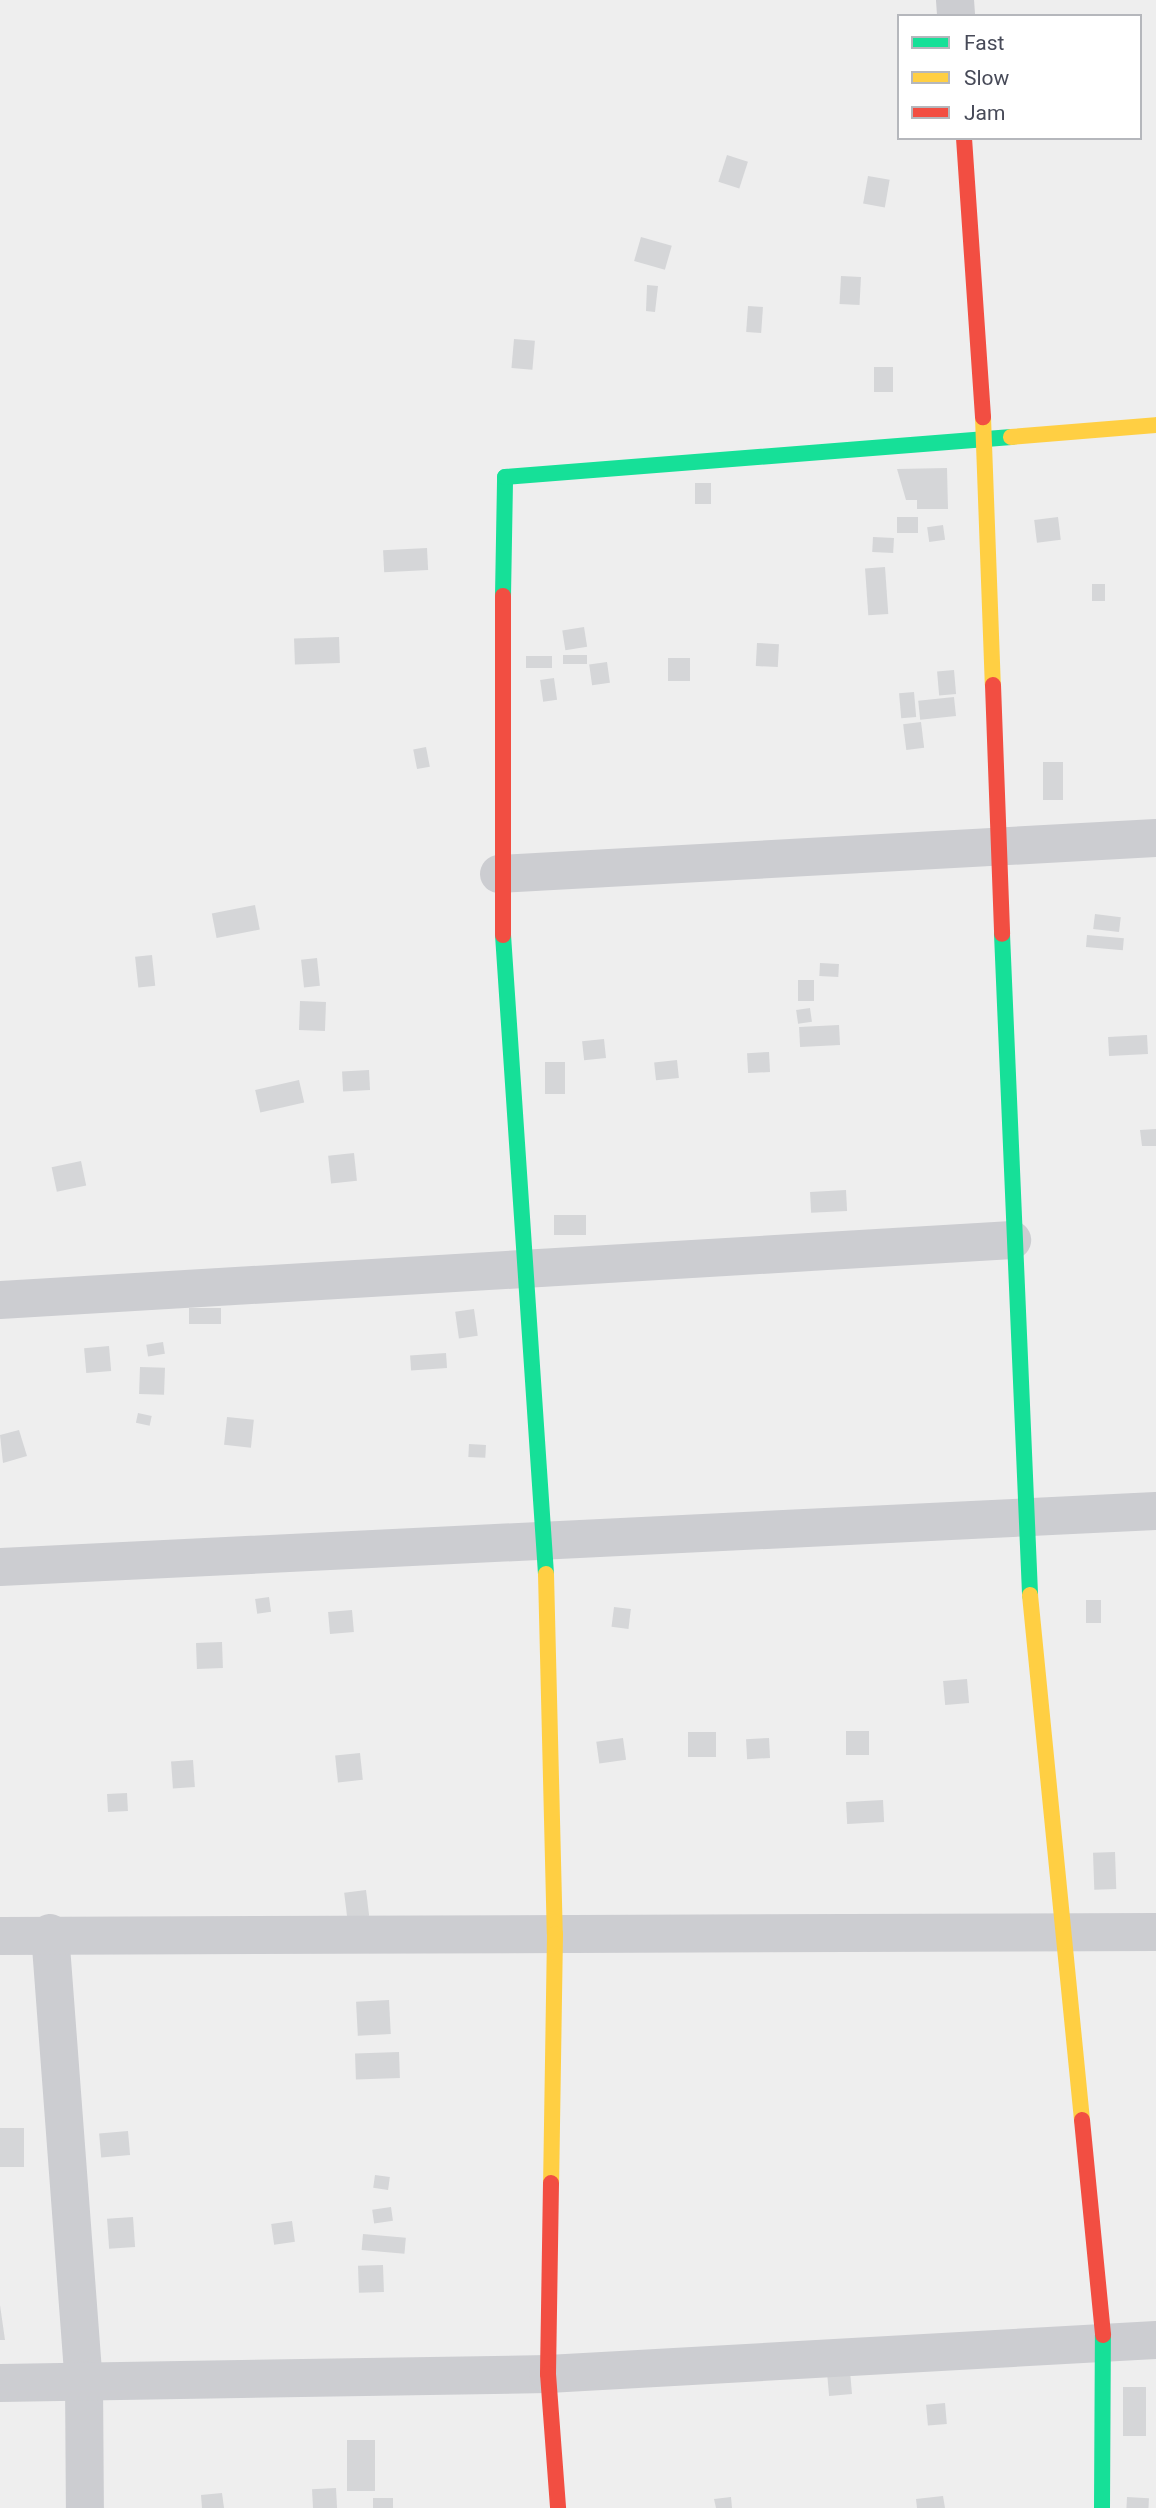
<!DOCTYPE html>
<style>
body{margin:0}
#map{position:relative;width:1156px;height:2508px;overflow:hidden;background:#eee;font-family:Roboto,sans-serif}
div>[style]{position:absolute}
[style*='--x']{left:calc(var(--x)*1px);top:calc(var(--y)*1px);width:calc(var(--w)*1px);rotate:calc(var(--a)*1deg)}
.building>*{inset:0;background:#d5d6d8;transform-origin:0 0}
.street>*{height:38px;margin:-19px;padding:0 19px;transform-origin:19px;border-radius:19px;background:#cccdd1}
.fast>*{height:16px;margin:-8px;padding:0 8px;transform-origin:8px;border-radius:8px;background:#16e098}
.slow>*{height:16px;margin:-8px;padding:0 8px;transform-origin:8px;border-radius:8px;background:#ffcf43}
.jam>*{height:16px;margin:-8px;padding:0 8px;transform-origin:8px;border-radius:8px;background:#f24e42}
span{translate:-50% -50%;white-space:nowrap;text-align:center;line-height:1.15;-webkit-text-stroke:5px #fff;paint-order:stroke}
.legend{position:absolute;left:897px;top:14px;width:245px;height:126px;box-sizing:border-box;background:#fff;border:2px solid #b5b7bc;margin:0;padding:9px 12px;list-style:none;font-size:21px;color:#474a58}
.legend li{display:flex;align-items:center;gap:14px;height:35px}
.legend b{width:35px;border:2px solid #b5b7bc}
</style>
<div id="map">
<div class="building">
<div style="left:727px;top:155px;width:22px;height:28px;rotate:18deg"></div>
<div style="left:868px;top:176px;width:22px;height:28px;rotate:10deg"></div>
<div style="left:641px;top:237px;width:32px;height:25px;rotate:16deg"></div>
<div style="left:841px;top:276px;width:20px;height:28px;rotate:3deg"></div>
<div style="clip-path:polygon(647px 285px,658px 286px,655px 312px,646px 311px)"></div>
<div style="left:748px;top:306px;width:15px;height:26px;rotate:4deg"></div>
<div style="left:514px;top:339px;width:21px;height:29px;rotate:5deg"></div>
<div style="left:874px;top:367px;width:19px;height:25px"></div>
<div style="clip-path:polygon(947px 468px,948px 509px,917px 509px,917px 500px,906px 500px,897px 469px)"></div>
<div style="left:695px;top:483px;width:16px;height:21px"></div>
<div style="left:897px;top:517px;width:21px;height:16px"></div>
<div style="left:1058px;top:517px;width:23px;height:24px;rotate:83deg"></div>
<div style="left:943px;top:525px;width:15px;height:16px;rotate:82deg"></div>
<div style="left:873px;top:537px;width:21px;height:15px;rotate:3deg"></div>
<div style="left:427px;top:548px;width:22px;height:44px;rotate:87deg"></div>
<div style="left:885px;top:567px;width:47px;height:20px;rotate:86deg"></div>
<div style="left:1092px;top:584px;width:13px;height:17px"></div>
<div style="left:584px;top:627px;width:20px;height:22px;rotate:81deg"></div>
<div style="left:339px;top:637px;width:26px;height:45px;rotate:88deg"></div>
<div style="left:757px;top:643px;width:22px;height:23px;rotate:3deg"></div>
<div style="left:587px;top:655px;width:9px;height:24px;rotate:90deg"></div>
<div style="left:526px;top:656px;width:26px;height:12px"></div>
<div style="left:690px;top:658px;width:23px;height:22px;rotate:90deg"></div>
<div style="left:607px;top:662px;width:21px;height:18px;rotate:82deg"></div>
<div style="left:954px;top:670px;width:24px;height:17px;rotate:85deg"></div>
<div style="left:554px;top:678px;width:22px;height:14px;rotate:82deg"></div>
<div style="left:914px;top:692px;width:25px;height:15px;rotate:85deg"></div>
<div style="left:954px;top:697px;width:19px;height:36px;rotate:84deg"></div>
<div style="left:921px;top:722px;width:26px;height:18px;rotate:83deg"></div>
<div style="left:426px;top:747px;width:20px;height:13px;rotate:79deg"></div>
<div style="left:1043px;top:762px;width:20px;height:38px"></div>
<div style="left:255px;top:905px;width:25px;height:44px;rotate:79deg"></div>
<div style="left:1095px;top:914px;width:26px;height:15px;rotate:7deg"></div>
<div style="left:1087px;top:935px;width:37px;height:12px;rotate:5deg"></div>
<div style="left:152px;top:955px;width:31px;height:17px;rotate:84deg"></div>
<div style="left:317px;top:958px;width:28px;height:16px;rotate:84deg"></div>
<div style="left:820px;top:963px;width:19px;height:13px;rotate:3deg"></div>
<div style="left:814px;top:980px;width:21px;height:16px;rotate:90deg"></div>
<div style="left:300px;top:1001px;width:26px;height:29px;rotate:2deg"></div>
<div style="left:810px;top:1008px;width:14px;height:14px;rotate:82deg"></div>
<div style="left:839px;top:1025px;width:20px;height:40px;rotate:87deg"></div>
<div style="left:1147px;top:1035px;width:19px;height:39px;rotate:87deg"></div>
<div style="left:604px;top:1039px;width:19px;height:22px;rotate:84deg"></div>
<div style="left:769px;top:1052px;width:20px;height:22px;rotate:87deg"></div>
<div style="left:677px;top:1060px;width:18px;height:23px;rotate:84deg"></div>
<div style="left:545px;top:1062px;width:20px;height:32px"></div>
<div style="left:369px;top:1070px;width:20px;height:27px;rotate:87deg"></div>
<div style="left:299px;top:1080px;width:23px;height:45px;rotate:77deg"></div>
<div style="clip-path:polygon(1156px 1129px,1156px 1146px,1142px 1146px,1140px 1130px)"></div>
<div style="left:354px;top:1153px;width:28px;height:26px;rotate:84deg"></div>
<div style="left:81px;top:1161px;width:25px;height:30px;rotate:78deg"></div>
<div style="left:846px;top:1190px;width:21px;height:36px;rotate:87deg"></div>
<div style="left:586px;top:1215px;width:20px;height:32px;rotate:90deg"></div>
<div style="left:221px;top:1308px;width:16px;height:32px;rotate:90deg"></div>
<div style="left:474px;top:1309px;width:27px;height:19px;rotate:82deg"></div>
<div style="left:163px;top:1342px;width:12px;height:17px;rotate:81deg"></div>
<div style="left:109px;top:1346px;width:25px;height:25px;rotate:85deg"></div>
<div style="left:446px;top:1353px;width:15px;height:36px;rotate:86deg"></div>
<div style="left:140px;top:1367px;width:25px;height:27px;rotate:2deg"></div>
<div style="left:138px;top:1413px;width:14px;height:10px;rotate:12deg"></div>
<div style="left:227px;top:1417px;width:27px;height:28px;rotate:6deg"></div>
<div style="clip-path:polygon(19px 1430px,27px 1456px,3px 1463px,0 1435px)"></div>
<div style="left:469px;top:1444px;width:17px;height:13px;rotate:3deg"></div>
<div style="left:269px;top:1597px;width:15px;height:14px;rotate:82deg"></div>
<div style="left:1086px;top:1600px;width:15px;height:23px"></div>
<div style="left:614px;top:1607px;width:17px;height:20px;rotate:7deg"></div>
<div style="left:352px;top:1610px;width:22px;height:24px;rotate:85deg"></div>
<div style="left:222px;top:1642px;width:26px;height:26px;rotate:88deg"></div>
<div style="left:967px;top:1679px;width:24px;height:24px;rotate:85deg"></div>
<div style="left:846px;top:1731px;width:23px;height:24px"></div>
<div style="left:688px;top:1732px;width:28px;height:25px"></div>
<div style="left:623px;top:1738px;width:22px;height:27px;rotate:82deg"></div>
<div style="left:769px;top:1738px;width:20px;height:23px;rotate:87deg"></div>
<div style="left:360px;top:1753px;width:27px;height:25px;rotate:84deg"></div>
<div style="left:193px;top:1760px;width:27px;height:22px;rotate:86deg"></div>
<div style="left:127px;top:1793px;width:18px;height:20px;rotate:87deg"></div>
<div style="left:883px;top:1800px;width:22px;height:37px;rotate:87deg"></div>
<div style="left:1115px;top:1852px;width:37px;height:22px;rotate:88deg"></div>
<div style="left:366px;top:1890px;width:26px;height:22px;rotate:83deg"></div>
<div style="left:389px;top:2000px;width:34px;height:33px;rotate:87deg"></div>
<div style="left:399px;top:2052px;width:26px;height:44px;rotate:88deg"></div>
<div style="left:24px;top:2128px;width:39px;height:24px;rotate:90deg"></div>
<div style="left:128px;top:2131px;width:24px;height:29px;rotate:85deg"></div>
<div style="left:375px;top:2175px;width:15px;height:13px;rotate:8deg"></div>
<div style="left:391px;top:2207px;width:14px;height:19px;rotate:82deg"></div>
<div style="left:133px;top:2217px;width:30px;height:26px;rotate:86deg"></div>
<div style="left:292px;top:2221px;width:21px;height:21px;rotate:82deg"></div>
<div style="left:363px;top:2234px;width:43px;height:16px;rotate:5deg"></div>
<div style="left:383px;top:2265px;width:27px;height:25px;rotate:88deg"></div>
<div style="clip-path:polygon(0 2305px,5px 2340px,0 2340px)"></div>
<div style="left:850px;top:2371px;width:23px;height:23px;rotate:85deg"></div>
<div style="left:1123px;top:2387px;width:23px;height:49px"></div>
<div style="left:945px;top:2403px;width:21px;height:19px;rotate:85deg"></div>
<div style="left:375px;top:2440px;width:51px;height:28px;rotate:90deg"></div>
<div style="left:336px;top:2488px;width:20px;height:24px;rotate:87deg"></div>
<div style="clip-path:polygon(222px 2493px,224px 2508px,202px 2508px,201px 2495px)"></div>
<div style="clip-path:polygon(943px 2496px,945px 2508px,917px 2508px,916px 2499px)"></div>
<div style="clip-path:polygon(731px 2497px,732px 2508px,716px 2508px,714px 2499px)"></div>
<div style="left:1127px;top:2497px;width:22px;height:11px;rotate:3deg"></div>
<div style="left:373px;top:2498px;width:20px;height:10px"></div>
</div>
<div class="street">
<div style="--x:955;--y:0;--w:16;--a:86"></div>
<div style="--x:499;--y:874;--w:658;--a:-3.14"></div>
<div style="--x:0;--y:1300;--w:1014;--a:-3.39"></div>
<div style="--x:0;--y:1567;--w:1157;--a:-2.77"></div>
<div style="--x:50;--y:1933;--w:448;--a:85.7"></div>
<div style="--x:84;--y:2380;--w:128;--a:89.6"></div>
<div style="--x:0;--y:1936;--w:1156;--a:-0.2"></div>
<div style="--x:0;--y:2383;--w:548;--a:-0.94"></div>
<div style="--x:548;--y:2374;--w:609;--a:-3.2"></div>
</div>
<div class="fast">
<div style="--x:503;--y:596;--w:119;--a:-89"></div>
<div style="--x:505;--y:477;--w:508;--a:-4.52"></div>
<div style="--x:1002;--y:934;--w:662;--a:87.57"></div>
<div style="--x:503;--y:935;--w:640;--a:86.15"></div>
<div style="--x:1102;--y:2508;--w:173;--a:-89.7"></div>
</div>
<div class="slow">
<div style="--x:983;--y:417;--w:268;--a:87.9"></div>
<div style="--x:1011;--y:437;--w:145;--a:-4.7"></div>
<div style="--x:546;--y:1574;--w:360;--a:88.6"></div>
<div style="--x:555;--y:1934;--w:249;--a:90.9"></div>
<div style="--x:1030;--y:1595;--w:528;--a:84.34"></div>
</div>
<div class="jam">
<div style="--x:964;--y:138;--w:280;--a:86.1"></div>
<div style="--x:503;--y:596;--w:339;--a:90"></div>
<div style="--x:993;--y:685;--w:249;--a:87.9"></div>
<div style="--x:1082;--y:2120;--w:216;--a:84.4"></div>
<div style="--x:551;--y:2183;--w:191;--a:90.9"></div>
<div style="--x:548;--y:2374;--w:134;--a:85.7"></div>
</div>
<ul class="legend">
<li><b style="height:9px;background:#16e098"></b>Fast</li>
<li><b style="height:9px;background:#ffcf43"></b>Slow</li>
<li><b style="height:9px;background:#f24e42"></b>Jam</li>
</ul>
</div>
